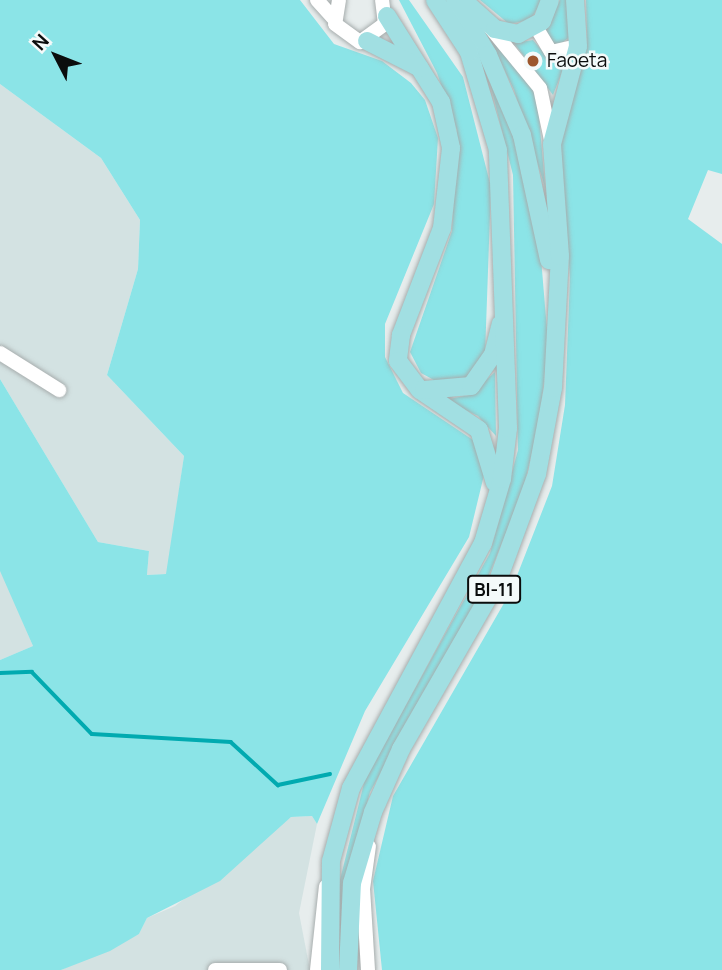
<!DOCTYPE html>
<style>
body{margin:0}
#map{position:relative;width:722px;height:970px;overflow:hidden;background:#e7eded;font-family:Manrope,sans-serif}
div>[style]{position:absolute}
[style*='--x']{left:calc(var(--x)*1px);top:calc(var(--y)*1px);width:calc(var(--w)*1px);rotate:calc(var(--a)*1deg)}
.built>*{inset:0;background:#d3e2e2}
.green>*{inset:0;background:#8be4e7}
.stream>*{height:3.5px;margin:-1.75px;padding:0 1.75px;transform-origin:1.75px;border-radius:1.75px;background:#01aab0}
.roads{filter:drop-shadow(0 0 2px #a7adad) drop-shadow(0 0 2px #a7adad)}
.minor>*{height:14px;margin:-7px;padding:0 7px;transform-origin:7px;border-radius:7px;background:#fff}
.major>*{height:18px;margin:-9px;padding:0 9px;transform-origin:9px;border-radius:9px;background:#a1dfe2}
.dots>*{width:19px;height:19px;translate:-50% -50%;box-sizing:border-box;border:4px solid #f4fafa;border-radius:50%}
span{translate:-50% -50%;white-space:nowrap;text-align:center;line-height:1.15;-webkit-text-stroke:5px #f4fafa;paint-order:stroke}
.shield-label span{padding:2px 5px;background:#f4fafa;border:2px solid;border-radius:5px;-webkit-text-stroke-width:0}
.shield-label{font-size:18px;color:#0b0d0d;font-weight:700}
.poi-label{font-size:19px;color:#0b0d0d}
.left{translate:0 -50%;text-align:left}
.north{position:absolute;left:21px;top:21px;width:70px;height:70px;-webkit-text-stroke:5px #f4fafa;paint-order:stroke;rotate:312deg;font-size:19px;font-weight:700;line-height:28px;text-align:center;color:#0b0d0d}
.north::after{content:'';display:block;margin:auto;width:24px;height:32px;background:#0b0d0d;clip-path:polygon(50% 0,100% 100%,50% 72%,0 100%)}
</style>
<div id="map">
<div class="built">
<div style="clip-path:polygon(0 84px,101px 158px,140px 220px,138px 269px,107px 375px,184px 456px,167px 574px,147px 575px,149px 551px,98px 542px,0 379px)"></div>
<div style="clip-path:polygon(0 567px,33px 646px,0 660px)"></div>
<div style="clip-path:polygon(312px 816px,317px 824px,299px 913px,310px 970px,61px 970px,139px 934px,147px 918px,175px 906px,291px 817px)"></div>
</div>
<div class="green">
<div style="clip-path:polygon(0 0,300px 0,334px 44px,382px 61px,411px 83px,425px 100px,438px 138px,434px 204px,385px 324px,385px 357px,403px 393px,476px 442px,484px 475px,469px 537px,365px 711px,317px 824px,312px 816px,291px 817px,220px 881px,147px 918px,139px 934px,110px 951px,61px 970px,0 970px,0 660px,33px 646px,0 571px,0 379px,98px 542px,149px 551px,147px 575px,166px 574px,184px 456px,107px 375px,138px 269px,140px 220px,101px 158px,0 84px)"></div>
<div style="clip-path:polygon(399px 0,409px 0,463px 77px,491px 187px,485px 355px,464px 381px,443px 385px,421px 373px,410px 352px,452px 231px,457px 130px,437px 73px)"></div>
<div style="clip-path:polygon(480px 0,543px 0,530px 20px,509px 24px)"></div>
<div style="clip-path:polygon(560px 0,568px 0,571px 36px,555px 48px,544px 32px)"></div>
<div style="clip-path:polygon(586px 0,722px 0,722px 174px,708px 170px,688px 219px,722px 244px,722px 970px,382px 970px,373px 881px,393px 796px,511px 591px,552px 486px,565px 405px,570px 277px,560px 146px,587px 40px)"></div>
<div style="clip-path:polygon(489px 38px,537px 92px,545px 187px,514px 90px)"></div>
<div style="clip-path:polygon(533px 40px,550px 60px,567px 59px,553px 95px,514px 43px)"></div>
<div style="clip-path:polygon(488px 75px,511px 124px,537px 210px,548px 342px,540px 419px,522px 494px,484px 587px,370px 792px,344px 891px,339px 970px,337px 892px,365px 779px,490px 553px,518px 450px,513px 175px)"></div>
<div style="clip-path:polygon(495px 372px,496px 436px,478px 416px,444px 400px,469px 395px)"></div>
</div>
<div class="stream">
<div style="--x:0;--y:673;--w:32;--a:-2"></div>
<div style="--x:32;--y:672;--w:86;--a:45.9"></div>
<div style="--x:92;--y:734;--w:139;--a:3.3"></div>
<div style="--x:231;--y:742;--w:64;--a:42.5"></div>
<div style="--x:278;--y:785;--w:53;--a:-11.9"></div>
</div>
<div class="roads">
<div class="minor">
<div style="--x:317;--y:0;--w:25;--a:48"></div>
<div style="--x:339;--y:0;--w:24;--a:99"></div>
<div style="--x:335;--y:24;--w:31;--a:36"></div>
<div style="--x:360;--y:42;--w:31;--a:-36"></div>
<div style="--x:385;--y:24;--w:24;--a:-97"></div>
<div style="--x:489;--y:26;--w:80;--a:50.6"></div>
<div style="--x:540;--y:88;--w:53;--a:78.1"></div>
<div style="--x:536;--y:27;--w:29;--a:59"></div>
<div style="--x:551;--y:52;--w:28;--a:-13"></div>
<div style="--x:0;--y:353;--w:70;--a:32.1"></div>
<div style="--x:215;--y:970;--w:65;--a:0"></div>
<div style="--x:317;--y:970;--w:84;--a:-83.9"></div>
<div style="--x:368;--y:970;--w:81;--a:-93.5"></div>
<div style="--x:363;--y:889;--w:43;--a:-82.1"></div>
</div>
<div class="major">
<div style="--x:455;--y:0;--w:64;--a:59"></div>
<div style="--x:488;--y:55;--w:87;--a:67"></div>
<div style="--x:522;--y:135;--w:128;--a:77.8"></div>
<div style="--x:465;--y:2;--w:40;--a:42"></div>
<div style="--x:495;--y:29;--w:24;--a:12"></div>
<div style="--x:518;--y:34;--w:27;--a:-28"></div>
<div style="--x:542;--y:21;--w:22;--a:-69"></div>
<div style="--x:387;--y:16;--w:102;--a:57.9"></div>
<div style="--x:441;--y:102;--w:47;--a:77.7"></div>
<div style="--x:451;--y:148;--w:81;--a:96.4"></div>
<div style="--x:442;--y:228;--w:115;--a:111"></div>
<div style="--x:401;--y:335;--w:26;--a:97"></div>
<div style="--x:398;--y:361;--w:36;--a:53"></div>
<div style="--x:420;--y:390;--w:71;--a:34.1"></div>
<div style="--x:479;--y:430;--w:55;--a:73.2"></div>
<div style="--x:367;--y:41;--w:59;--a:27"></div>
<div style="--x:424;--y:390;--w:47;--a:-4.9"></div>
<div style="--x:471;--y:386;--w:38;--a:-55"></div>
<div style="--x:493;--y:355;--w:32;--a:-76"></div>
<div style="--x:330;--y:970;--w:109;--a:-89.5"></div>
<div style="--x:331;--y:861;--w:76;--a:-74.7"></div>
<div style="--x:351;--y:788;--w:278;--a:-61.7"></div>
<div style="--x:483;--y:543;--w:67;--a:-73.5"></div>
<div style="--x:502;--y:479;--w:51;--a:-83.3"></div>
<div style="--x:508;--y:428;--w:278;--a:-92.1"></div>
<div style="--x:498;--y:150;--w:102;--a:-106.5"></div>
<div style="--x:469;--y:52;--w:62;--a:-123.2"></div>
<div style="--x:348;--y:970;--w:87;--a:-87.4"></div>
<div style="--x:352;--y:883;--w:74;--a:-73.5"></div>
<div style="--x:373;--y:812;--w:69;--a:-66"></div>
<div style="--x:401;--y:749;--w:195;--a:-60.1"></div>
<div style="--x:498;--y:580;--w:113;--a:-69.8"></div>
<div style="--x:537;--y:474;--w:87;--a:-79.5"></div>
<div style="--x:553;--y:388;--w:132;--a:-87"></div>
<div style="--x:560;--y:256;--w:112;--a:-94.1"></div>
<div style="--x:552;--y:144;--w:101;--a:-75.1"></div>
<div style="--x:578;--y:46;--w:46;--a:-93.7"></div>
</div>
</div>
<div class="dots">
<div style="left:533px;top:61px;background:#9d572e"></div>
</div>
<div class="shield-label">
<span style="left:494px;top:589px">BI-11</span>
</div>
<div class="poi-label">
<span class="left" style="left:547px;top:61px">Faoeta</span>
</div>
<div class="north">N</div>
</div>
